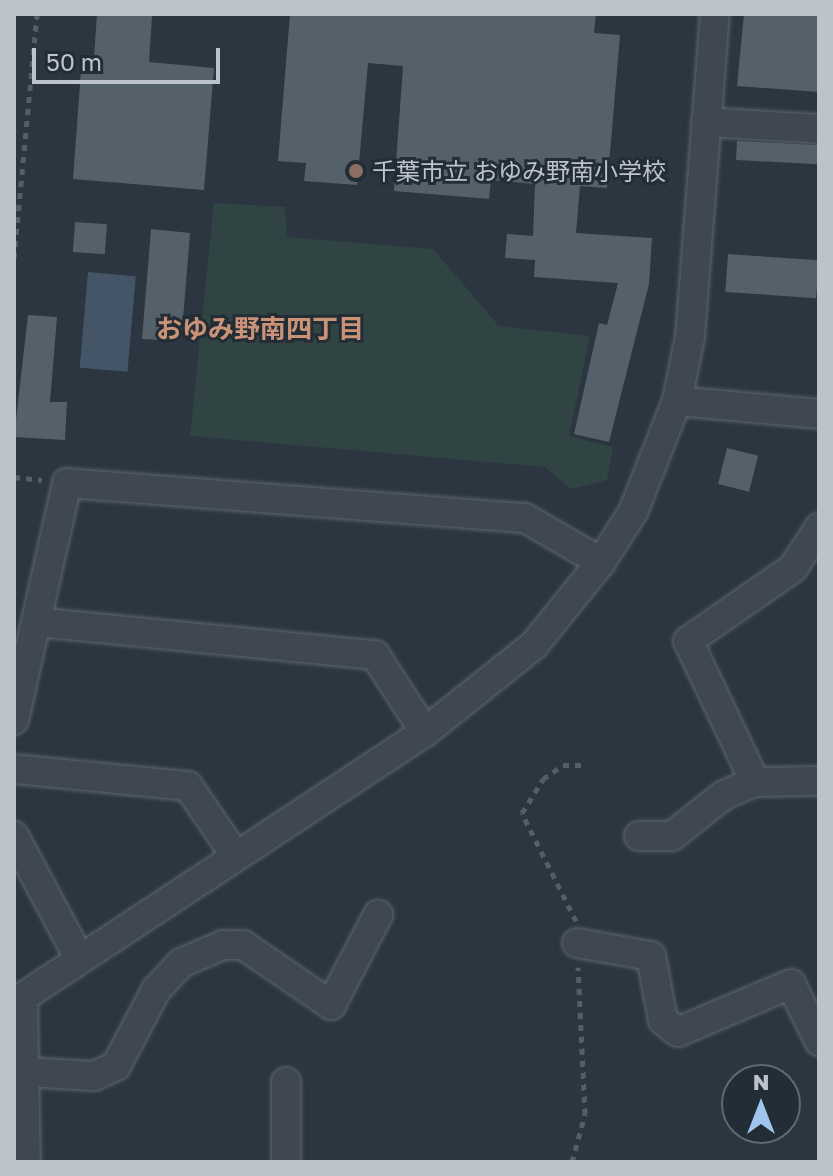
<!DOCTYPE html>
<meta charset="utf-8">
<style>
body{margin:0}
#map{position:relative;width:833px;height:1176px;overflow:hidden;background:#2b3640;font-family:"Golos Text","Noto Sans JP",sans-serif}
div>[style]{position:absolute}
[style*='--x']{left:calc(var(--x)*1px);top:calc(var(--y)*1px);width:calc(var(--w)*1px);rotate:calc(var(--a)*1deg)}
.green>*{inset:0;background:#304443}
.water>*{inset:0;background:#435567;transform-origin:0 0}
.building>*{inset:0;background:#54616b;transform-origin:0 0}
.path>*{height:5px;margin-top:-2.5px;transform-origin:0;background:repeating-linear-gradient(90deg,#4f6162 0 6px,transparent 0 12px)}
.roads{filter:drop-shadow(0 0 2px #5d666e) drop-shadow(0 0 2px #5d666e)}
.street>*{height:28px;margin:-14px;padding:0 14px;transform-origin:14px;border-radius:14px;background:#3f4851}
.dots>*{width:22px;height:22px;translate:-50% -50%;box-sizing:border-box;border:4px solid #232d36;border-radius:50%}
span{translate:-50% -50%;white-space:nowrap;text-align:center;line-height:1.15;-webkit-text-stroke:6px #232d36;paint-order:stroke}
.poi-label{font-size:24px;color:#bcc3ca}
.left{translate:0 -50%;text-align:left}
.neighbourhood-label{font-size:26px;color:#ca9377;font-weight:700}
.frame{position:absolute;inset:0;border:16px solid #bcc3ca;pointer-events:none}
.north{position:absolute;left:721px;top:1064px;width:80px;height:80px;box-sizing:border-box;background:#232d36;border:2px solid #606971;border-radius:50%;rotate:0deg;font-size:22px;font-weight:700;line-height:32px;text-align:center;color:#bcc3ca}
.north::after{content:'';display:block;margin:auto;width:28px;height:36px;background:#9fc5ec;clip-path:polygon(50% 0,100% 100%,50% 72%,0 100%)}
.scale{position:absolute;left:32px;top:48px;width:188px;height:36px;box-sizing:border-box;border:4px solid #bcc3ca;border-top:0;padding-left:10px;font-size:24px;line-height:28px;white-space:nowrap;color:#bcc3ca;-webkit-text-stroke:6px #232d36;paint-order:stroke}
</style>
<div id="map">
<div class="green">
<div style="clip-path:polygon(214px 203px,285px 207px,287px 237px,433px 249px,499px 326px,590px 336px,569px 436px,613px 447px,607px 480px,571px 489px,545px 467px,190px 436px)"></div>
</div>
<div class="water">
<div style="left:88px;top:272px;width:48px;height:96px;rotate:5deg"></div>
</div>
<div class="building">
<div style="clip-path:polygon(97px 14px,152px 16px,149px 62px,214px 68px,204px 190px,73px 179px,82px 57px,94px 58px)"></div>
<div style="clip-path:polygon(290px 14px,596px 14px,594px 33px,620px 35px,607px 188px,580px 186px,576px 233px,652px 238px,649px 284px,609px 442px,574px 434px,599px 323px,607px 325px,618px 283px,534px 277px,535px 260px,505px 258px,507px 234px,533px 236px,535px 184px,491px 180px,489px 199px,394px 191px,403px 66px,368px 63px,357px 185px,304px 181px,306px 163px,278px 161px)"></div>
<div style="clip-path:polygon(744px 14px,819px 14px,819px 92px,737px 86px)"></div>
<div style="left:737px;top:141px;width:82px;height:19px;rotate:3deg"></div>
<div style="left:75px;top:222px;width:32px;height:30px;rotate:4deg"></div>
<div style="clip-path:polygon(151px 229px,190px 233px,182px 332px,163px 330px,162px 340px,142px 339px)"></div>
<div style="left:728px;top:254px;width:91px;height:38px;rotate:4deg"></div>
<div style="clip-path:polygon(28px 315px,57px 317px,50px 402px,67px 402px,65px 440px,14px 437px)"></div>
<div style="left:727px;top:448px;width:32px;height:37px;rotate:14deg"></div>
</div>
<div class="path">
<div style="--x:14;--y:258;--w:245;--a:-84.6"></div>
<div style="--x:14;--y:477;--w:28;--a:6"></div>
<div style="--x:576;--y:921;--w:121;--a:-116.6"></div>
<div style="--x:522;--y:813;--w:40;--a:-58"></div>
<div style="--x:543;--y:779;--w:24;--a:-35"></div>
<div style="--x:563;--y:765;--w:22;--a:0"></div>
<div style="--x:572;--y:1162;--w:50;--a:-74.8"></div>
<div style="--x:585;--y:1114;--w:147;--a:-92.7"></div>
</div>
<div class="roads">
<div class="street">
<div style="--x:706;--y:122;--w:113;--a:3.5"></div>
<div style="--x:677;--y:401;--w:143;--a:5.2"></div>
<div style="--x:36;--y:622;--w:341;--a:5.6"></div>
<div style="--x:375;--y:655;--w:92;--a:57"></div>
<div style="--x:14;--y:720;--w:243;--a:-77.4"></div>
<div style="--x:67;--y:483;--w:459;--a:4.4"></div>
<div style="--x:525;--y:518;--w:88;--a:30.1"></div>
<div style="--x:14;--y:769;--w:175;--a:5.6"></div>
<div style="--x:188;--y:786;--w:83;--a:55.7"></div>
<div style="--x:755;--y:782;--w:64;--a:-0.9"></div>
<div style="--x:14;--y:836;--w:136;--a:61.9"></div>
<div style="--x:639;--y:836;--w:33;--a:0"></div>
<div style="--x:672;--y:836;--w:66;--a:-38.3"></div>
<div style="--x:724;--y:795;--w:34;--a:-23"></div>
<div style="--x:755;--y:782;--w:156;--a:-115.4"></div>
<div style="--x:688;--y:641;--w:128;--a:-34.8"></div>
<div style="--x:793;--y:568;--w:48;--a:-57"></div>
<div style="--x:577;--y:943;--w:75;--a:10"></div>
<div style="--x:651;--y:956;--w:65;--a:79.4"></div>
<div style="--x:663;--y:1020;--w:19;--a:39"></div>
<div style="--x:678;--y:1032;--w:123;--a:-23"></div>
<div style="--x:791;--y:984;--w:64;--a:63.8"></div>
<div style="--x:23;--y:997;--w:165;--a:89"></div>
<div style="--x:14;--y:1003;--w:492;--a:-33.4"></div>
<div style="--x:425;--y:732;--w:139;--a:-38.6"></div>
<div style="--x:534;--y:645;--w:107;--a:-51.1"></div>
<div style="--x:601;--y:562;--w:59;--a:-57.4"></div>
<div style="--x:633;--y:512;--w:119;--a:-68.4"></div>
<div style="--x:677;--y:401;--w:65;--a:-78.5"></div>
<div style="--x:690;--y:337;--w:324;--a:-85.6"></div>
<div style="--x:25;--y:1072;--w:69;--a:3.3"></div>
<div style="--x:94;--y:1076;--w:24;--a:-24"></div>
<div style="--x:116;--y:1066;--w:86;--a:-62.2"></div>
<div style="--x:156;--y:990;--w:37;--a:-47"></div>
<div style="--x:181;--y:963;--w:46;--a:-23.2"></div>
<div style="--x:223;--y:945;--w:20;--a:0"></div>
<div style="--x:243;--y:945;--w:107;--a:34.3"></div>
<div style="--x:331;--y:1005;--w:102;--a:-62.4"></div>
<div style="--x:286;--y:1082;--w:80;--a:90"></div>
</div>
</div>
<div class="dots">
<div style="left:356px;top:171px;background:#8d6e63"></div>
</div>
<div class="poi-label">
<span class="left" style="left:372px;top:171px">千葉市立 おゆみ野南小学校</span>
</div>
<div class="neighbourhood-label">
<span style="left:260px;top:329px">おゆみ野南四丁目</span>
</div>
<div class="frame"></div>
<div class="north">N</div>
<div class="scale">50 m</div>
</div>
